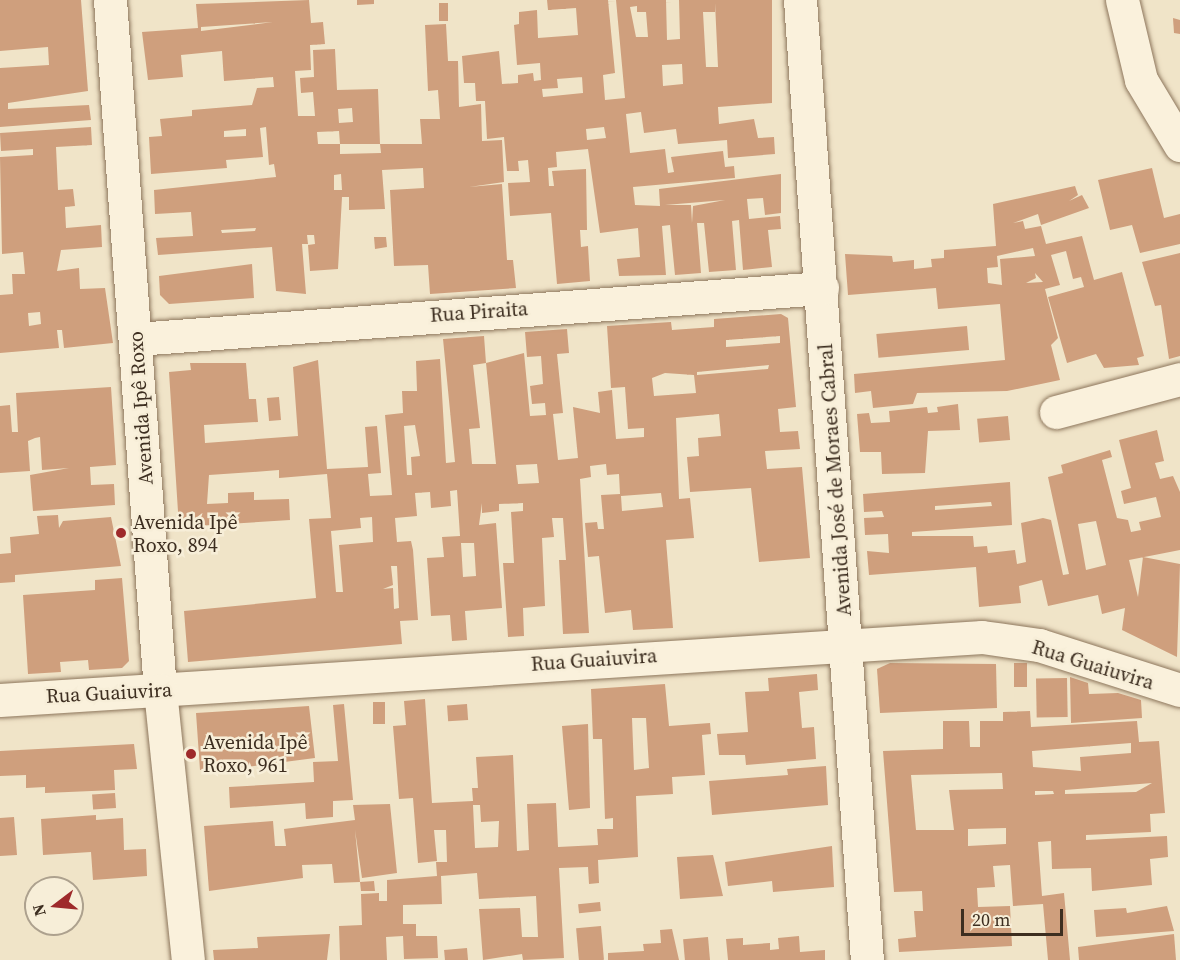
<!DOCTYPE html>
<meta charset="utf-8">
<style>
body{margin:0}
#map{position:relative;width:1180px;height:960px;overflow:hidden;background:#f0e4c8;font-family:"Source Serif 4",serif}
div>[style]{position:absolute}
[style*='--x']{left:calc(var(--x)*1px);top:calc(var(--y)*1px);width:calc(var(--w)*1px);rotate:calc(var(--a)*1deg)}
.building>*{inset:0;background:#cf9f7d;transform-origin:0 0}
.roads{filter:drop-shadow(0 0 2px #8d765c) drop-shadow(0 0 2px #8d765c)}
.street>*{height:33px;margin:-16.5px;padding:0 16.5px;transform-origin:16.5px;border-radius:16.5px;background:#faf1dc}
.secondary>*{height:33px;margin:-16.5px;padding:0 16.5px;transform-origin:16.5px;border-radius:16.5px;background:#faf1dc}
.dots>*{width:16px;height:16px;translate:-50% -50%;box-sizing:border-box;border:3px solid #f7eed8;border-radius:50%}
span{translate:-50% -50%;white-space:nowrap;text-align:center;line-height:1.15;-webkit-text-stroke:5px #f7eed8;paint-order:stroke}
.street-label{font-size:20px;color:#3d2e20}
.poi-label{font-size:20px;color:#3d2e20}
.left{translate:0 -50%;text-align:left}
.north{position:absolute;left:24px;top:876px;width:60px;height:60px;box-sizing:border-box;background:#f7eed8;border:2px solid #ada18e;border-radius:50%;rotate:254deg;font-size:16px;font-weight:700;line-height:24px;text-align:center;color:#3d2e20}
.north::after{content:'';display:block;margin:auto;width:21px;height:27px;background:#9e2a2b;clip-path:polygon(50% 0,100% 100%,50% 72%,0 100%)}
.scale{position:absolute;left:961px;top:909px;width:102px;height:27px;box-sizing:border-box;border:3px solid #3d2e20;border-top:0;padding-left:8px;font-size:18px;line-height:21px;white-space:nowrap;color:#3d2e20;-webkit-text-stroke:4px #f7eed8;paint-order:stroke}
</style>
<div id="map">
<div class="building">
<div style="clip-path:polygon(0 0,81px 0,88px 91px,8px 103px,8px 109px,89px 105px,91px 120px,0 127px,0 68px,49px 65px,48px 47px,0 51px)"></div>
<div style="clip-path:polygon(evenodd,309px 0,311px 23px,323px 22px,325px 44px,310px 45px,311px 70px,295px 71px,298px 116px,315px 116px,313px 92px,301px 93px,300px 78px,314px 77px,313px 50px,335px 49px,337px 90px,378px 89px,380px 144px,422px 144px,420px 119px,440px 119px,438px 90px,428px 91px,425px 25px,446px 24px,448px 61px,458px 61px,459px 107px,481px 104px,482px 141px,502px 140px,504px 182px,469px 187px,502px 184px,507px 260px,513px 260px,516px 288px,430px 294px,428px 265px,394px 266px,390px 190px,424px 188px,423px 168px,382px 170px,385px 209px,349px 210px,349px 197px,342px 197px,338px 269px,310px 271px,308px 245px,315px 244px,314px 235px,307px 235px,308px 244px,302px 244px,306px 294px,276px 291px,272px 247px,158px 255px,156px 238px,193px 236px,191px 212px,155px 214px,154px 190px,276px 177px,274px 164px,269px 165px,266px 127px,260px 128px,263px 157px,226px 160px,227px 168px,151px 174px,149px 137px,162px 136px,160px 119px,192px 116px,192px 110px,252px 105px,257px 88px,274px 87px,273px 77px,224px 81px,222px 51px,181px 55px,183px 77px,148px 80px,142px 32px,198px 28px,196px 4px,309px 0,273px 22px,201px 31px,201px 27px,273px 22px,309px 0,352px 108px,353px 122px,339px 123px,338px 109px,352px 108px,309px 0,246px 129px,246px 136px,224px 137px,224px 131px,246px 129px,309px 0,339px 131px,340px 144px,380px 144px,381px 153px,340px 154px,340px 144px,318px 144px,317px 132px,339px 131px,309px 0,341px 174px,342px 190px,334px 190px,334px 175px,341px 174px,309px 0,256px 228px,255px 231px,222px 233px,221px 230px,256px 228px)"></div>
<div style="clip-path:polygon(357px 0,374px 0,374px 4px,357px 5px)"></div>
<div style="clip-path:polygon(evenodd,547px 0,608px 0,615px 73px,603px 75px,605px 100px,625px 98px,616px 0,666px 0,667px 40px,680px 39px,679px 0,772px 0,772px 103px,718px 107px,719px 124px,754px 119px,758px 138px,774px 137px,775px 154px,728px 158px,727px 140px,678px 144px,676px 129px,644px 133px,641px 112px,626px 114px,630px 153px,665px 149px,668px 173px,674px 172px,671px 157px,723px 151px,725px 167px,734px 166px,735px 178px,633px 187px,635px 205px,660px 206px,659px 189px,781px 174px,781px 213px,765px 215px,763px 198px,747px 199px,749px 219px,780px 216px,781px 229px,768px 230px,772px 267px,743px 270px,739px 220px,732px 221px,736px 270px,709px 272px,704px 223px,697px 223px,701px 273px,675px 275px,670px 225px,662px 226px,666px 275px,619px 276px,617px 259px,640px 257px,638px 228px,600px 233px,588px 149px,556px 152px,557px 167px,548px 168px,549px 186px,554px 186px,552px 171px,586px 169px,587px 230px,580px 230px,581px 247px,588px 246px,590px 281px,557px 284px,551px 213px,510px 216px,508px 183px,530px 182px,528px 160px,518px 161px,519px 171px,507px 171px,504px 137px,487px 139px,485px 101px,476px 101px,475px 83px,464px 83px,462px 56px,499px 51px,502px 84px,518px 83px,518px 75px,533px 73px,534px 81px,541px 80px,540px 63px,517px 65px,514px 25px,519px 24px,519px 12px,537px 10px,538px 38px,578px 35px,576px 8px,548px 10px,547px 0,715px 3px,718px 67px,706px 67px,703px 12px,715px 12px,715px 3px,547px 0,637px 6px,637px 12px,646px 12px,648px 37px,636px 37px,630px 7px,637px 6px,547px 0,682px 64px,683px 84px,663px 86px,662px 65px,682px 64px,547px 0,582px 77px,583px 93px,543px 97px,542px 89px,558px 88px,557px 79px,582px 77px,547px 0,604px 127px,606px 138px,587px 140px,586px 129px,604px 127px,547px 0,725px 200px,693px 206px,692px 223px,691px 205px,665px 205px,725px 200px)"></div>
<div style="left:439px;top:3px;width:9px;height:18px"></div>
<div style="clip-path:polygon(1173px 18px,1180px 20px,1180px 34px,1174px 33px)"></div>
<div style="clip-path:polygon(evenodd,91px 127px,92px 145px,56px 147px,58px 190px,73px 189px,75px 206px,65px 207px,66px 228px,101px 225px,102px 247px,61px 250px,57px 271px,79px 268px,80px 289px,105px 288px,113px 343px,64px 348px,62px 330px,57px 330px,59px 348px,0 353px,0 295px,13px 294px,12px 274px,25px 274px,23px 252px,2px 254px,0 157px,33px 155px,33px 149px,1px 151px,0 133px,91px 127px,40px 312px,41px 324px,29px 326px,28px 313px,40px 312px)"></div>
<div style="clip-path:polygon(1152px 168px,1164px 218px,1180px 214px,1180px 244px,1140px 253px,1132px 225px,1110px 230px,1098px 180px)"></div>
<div style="clip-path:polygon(evenodd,1075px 186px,1078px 195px,1069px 201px,1082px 195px,1089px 208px,1041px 225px,1038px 214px,1013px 223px,1023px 221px,1025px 229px,1041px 226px,1046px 244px,1082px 236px,1094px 280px,1122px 272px,1144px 356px,1137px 358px,1139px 365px,1104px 368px,1096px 354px,1067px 363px,1048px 297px,1084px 287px,1081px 277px,1073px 279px,1066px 251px,1051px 255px,1060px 285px,1045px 289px,1058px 338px,1051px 345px,1060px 380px,1007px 391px,917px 393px,913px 404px,873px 408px,871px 391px,855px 393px,854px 374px,1005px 360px,1000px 304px,938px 309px,936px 288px,848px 295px,845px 254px,892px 256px,893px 262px,914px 260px,914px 269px,932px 267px,931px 259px,944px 258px,944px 250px,996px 246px,993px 204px,1075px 186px,1033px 248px,1035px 256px,1000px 259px,1002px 285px,988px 283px,987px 268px,998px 267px,997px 256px,1033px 248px,1075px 186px,1035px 273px,1043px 282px,1026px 283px,1036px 278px,1035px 273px)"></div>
<div style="clip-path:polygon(374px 237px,386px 237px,387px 247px,375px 249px)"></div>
<div style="clip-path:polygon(1180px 253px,1180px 356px,1169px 359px,1161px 305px,1155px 306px,1142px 262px)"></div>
<div style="clip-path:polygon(252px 264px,254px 298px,169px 304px,160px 295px,159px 276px)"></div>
<div style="clip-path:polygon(evenodd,781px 314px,788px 318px,796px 407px,778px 409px,780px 432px,798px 431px,800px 449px,765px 451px,767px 469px,802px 467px,810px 558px,759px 562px,751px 488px,690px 492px,687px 457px,699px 456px,698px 438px,721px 436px,719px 414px,676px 418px,679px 499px,690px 498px,694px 538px,666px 540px,673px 628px,633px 630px,631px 610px,605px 613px,599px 556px,588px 557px,585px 523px,597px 522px,598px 529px,604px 529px,601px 495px,620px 494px,619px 474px,607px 475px,606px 464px,590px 466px,591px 477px,580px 479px,589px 633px,563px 634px,559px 560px,566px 560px,563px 518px,552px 518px,554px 537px,542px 538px,545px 606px,523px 608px,524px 636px,508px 637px,503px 563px,514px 563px,511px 512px,523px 511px,523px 503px,499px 504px,499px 511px,482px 513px,482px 503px,479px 525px,496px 523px,502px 608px,465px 611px,467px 640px,452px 641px,450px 615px,431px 616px,427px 558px,444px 557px,442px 537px,460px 536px,457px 490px,450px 491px,451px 506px,431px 508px,430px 492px,415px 493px,417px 516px,395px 518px,397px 542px,411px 541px,413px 550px,418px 620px,400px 621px,402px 644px,188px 662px,184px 611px,316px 598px,309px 519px,331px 518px,327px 474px,279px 478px,279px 470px,253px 472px,209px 475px,207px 504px,228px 503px,228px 493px,254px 492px,254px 500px,289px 499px,290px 520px,179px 527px,169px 372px,191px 370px,190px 363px,246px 363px,249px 399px,256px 399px,258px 422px,204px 425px,205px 443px,298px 436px,293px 367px,318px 360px,327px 469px,368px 467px,365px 427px,377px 426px,381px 473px,368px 474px,370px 496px,392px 495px,385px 415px,403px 413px,402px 391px,417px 391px,416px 361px,440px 359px,446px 463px,455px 462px,443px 339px,484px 336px,486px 363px,473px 365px,480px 428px,469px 429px,472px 464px,496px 464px,486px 363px,524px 353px,530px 416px,546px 415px,545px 403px,532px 404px,530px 386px,543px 384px,541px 356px,527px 357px,525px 332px,567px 329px,569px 353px,557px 354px,563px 413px,553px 414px,558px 460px,578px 458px,573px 407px,600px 413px,598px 392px,612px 390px,616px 439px,644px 437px,644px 428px,628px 429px,625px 387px,611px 388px,607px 326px,671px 322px,672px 330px,714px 327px,714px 319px,781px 314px,780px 336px,780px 343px,726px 347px,726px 340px,780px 336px,781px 314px,769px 365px,768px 369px,697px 375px,697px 372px,769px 365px,781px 314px,665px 373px,694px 375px,696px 393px,654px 396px,652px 378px,665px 373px,781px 314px,415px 425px,420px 456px,411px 457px,412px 475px,407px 475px,404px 426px,415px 425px,781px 314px,537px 464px,539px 483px,518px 484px,516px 465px,537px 464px,781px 314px,661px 493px,663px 507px,622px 511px,621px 496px,661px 493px,781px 314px,372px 517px,373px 542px,339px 545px,343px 592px,336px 592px,331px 531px,361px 528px,360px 518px,372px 517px,781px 314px,461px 543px,474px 543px,476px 576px,463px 577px,461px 543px,781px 314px,391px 566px,397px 566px,399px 608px,394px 609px,393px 588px,383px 589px,393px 585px,391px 566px)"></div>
<div style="left:967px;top:326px;width:24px;height:91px;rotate:85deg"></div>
<div style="clip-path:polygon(111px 387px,116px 465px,90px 467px,91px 485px,114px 484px,115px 505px,33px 511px,30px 475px,69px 468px,42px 470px,40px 437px,35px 438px,28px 441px,30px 471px,0 473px,0 406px,10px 405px,12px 432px,18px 432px,16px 393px)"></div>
<div style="left:279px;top:397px;width:23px;height:12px;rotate:85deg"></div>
<div style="clip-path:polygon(958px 404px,960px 430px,928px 431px,925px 473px,882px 474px,881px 452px,860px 452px,857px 414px,869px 413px,871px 423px,890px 422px,889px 411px,927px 407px,928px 413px,938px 412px,937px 407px)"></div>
<div style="left:1008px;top:416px;width:24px;height:31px;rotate:85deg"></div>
<div style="clip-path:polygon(evenodd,1157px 430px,1164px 461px,1155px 463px,1160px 479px,1173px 476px,1180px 492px,1180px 550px,1129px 560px,1138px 597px,1143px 557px,1180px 564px,1177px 657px,1122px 630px,1125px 608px,1102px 614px,1098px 595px,1048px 606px,1042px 580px,1019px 586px,1021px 603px,979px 607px,976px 567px,869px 575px,867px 551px,889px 553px,888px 534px,865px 535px,864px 518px,884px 517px,882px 511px,864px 512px,863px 494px,1010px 482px,1012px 525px,912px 532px,912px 536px,973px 536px,974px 547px,987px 546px,988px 553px,1015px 550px,1017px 564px,1026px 562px,1021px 523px,1043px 518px,1051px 520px,1063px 575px,1069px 574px,1048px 477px,1063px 473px,1061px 465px,1110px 450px,1112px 457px,1102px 460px,1117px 518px,1128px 520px,1131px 532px,1141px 530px,1139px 522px,1161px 517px,1156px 497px,1124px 504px,1121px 491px,1131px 488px,1119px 440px,1157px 430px,991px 502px,992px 506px,935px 510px,935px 506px,991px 502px,1157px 430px,1096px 521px,1106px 565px,1086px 570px,1078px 524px,1096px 521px)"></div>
<div style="clip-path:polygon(58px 515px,59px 528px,63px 521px,111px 517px,121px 566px,15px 575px,15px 582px,0 583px,0 554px,11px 553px,10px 537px,39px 534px,37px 516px)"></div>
<div style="clip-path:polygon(122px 578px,129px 661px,122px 668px,89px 670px,88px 660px,60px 662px,61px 672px,28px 674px,23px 595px,95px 590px,95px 580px)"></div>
<div style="clip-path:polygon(890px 663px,996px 664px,997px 708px,880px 713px,877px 669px)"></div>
<div style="left:1014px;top:663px;width:13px;height:24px"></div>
<div style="clip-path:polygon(817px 674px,818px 690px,799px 692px,802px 728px,814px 727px,816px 759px,746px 765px,745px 755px,719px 755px,717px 734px,748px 732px,745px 692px,769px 691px,768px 678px)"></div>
<div style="clip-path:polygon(1070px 677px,1088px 683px,1089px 694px,1118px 693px,1141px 700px,1142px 718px,1071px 723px)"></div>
<div style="left:1067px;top:678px;width:39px;height:31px;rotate:89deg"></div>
<div style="clip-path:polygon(evenodd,665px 684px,669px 726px,710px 723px,711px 734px,702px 735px,705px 775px,672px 777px,673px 794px,636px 796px,638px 857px,598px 860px,599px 883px,589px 884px,588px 867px,559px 868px,564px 958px,523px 960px,522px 954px,483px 960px,479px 909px,520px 908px,522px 937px,538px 937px,536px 896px,479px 899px,477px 873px,441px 876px,442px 904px,403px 905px,403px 924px,416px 924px,416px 936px,437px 936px,438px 958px,404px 959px,403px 936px,386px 937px,387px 960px,340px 960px,339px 926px,362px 925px,361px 894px,379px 893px,379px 901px,387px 901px,387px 880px,437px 876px,436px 862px,447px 862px,446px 830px,434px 830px,437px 861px,418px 863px,413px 798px,399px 799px,393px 726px,406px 725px,404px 701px,425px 699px,432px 803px,473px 801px,472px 788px,478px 788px,476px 757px,513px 755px,517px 851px,529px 850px,527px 804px,556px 803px,558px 847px,598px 845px,597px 829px,613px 829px,613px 818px,605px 819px,602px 739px,593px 739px,591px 689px,665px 684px,632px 718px,646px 718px,649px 768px,634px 770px,632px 718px,665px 684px,473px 805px,480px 805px,481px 822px,499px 821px,498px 847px,475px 848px,473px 805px)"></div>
<div style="left:373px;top:702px;width:12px;height:22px"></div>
<div style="clip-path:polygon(344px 704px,353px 800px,333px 801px,333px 817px,306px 819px,305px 803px,230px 808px,229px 787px,314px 782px,313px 762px,338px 761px,333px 705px)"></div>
<div style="left:467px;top:704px;width:16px;height:20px;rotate:86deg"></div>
<div style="clip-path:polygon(309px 706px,315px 758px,238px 768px,238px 761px,224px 762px,224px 768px,200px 770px,196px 713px)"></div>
<div style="clip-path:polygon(evenodd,1030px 711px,1031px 727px,1137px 721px,1139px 742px,1159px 741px,1165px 813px,1150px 814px,1151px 832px,1086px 835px,1086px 840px,1167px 836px,1168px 857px,1150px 859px,1152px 885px,1092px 891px,1091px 868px,1052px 869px,1051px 841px,1038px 842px,1042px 896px,1064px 893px,1070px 960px,1048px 960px,1043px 904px,1013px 906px,1010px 865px,993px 866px,995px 887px,977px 888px,978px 907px,1010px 906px,1012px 946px,899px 952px,898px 939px,916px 937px,914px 911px,923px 911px,922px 891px,894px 892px,883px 751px,943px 749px,943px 721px,969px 721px,970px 747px,980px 747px,980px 721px,1003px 721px,1003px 712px,1030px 711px,1131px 743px,1131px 753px,1080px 757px,1081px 771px,1033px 767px,1032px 751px,1131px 743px,1030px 711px,1002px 773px,1003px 789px,949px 790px,954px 830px,916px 830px,911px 775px,1002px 773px,1030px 711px,1152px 783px,1136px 792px,1065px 794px,1065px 790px,1152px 783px,1030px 711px,1035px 791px,1053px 791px,1054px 794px,1035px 795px,1035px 791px,1030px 711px,1006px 828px,1006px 844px,968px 846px,968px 829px,1006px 828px)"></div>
<div style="clip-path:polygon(588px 724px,590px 808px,569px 810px,562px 726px)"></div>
<div style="clip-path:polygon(134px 744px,137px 769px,114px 770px,115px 790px,45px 793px,45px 787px,26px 788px,26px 775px,0 776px,0 751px)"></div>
<div style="clip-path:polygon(826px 766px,828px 805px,712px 815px,709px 781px,788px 775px,787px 769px)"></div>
<div style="left:115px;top:793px;width:15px;height:23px;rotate:86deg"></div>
<div style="clip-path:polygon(390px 804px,397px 873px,362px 878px,355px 830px,360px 882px,374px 881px,375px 891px,361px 891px,360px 882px,334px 883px,332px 864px,302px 865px,303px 878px,209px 891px,204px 826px,273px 821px,275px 846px,286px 846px,284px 829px,355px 820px,353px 805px)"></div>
<div style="clip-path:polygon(96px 815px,96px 820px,123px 818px,124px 850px,146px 849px,147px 876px,93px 880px,91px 852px,43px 855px,41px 819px)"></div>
<div style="clip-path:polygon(14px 817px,17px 855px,0 856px,0 818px)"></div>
<div style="clip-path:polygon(832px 846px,834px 887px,773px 892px,772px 881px,728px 886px,725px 862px)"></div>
<div style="clip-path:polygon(713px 855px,723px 896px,680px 899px,677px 857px)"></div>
<div style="left:600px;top:902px;width:9px;height:22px;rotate:84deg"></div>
<div style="clip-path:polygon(1167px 906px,1174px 931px,1096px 937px,1094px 910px,1126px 908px,1127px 913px)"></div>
<div style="left:601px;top:926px;width:34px;height:25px;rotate:85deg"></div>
<div style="clip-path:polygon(672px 929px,679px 960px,608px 960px,608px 953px,644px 951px,643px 944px,661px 943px,660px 930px)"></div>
<div style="clip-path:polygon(330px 934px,327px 960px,214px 960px,213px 950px,258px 948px,257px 937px)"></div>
<div style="clip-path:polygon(1174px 934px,1176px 960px,1079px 960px,1078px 947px)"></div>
<div style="clip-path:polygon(799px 936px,800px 952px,825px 950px,825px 960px,728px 960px,726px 939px,743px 938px,743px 945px,770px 943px,770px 950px,779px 949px,778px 938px)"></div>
<div style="left:708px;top:937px;width:23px;height:25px;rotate:85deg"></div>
<div style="left:467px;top:948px;width:12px;height:23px;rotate:85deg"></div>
</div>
<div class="roads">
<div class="street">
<div style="--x:800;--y:0;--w:962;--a:86.01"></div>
<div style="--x:1122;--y:0;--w:82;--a:76.6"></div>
<div style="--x:1141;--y:80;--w:76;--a:59"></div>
<div style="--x:136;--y:339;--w:688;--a:-4.25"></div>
<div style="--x:1056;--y:412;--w:128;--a:-14.9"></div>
<div style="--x:0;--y:700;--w:984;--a:-3.67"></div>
<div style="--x:982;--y:637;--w:58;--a:8"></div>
<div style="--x:1039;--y:645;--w:148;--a:17.7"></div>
</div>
<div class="secondary">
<div style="--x:110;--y:0;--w:692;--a:85.86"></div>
<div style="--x:160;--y:690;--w:271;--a:84.1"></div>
</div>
</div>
<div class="dots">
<div style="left:121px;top:533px;background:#9e2a2b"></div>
<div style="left:191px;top:754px;background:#9e2a2b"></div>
</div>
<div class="street-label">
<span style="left:479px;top:312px;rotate:-4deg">Rua Piraita</span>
<span style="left:141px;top:408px;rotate:-94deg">Avenida Ipê Roxo</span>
<span style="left:835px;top:480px;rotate:-94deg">Avenida José de Moraes Cabral</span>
<span style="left:594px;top:660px;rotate:-4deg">Rua Guaiuvira</span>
<span style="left:1093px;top:665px;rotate:17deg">Rua Guaiuvira</span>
<span style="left:109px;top:693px;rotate:-3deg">Rua Guaiuvira</span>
</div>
<div class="poi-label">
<span class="left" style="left:133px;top:534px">Avenida Ipê<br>Roxo, 894</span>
<span class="left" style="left:203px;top:754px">Avenida Ipê<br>Roxo, 961</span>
</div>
<div class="north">N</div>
<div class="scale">20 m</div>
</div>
